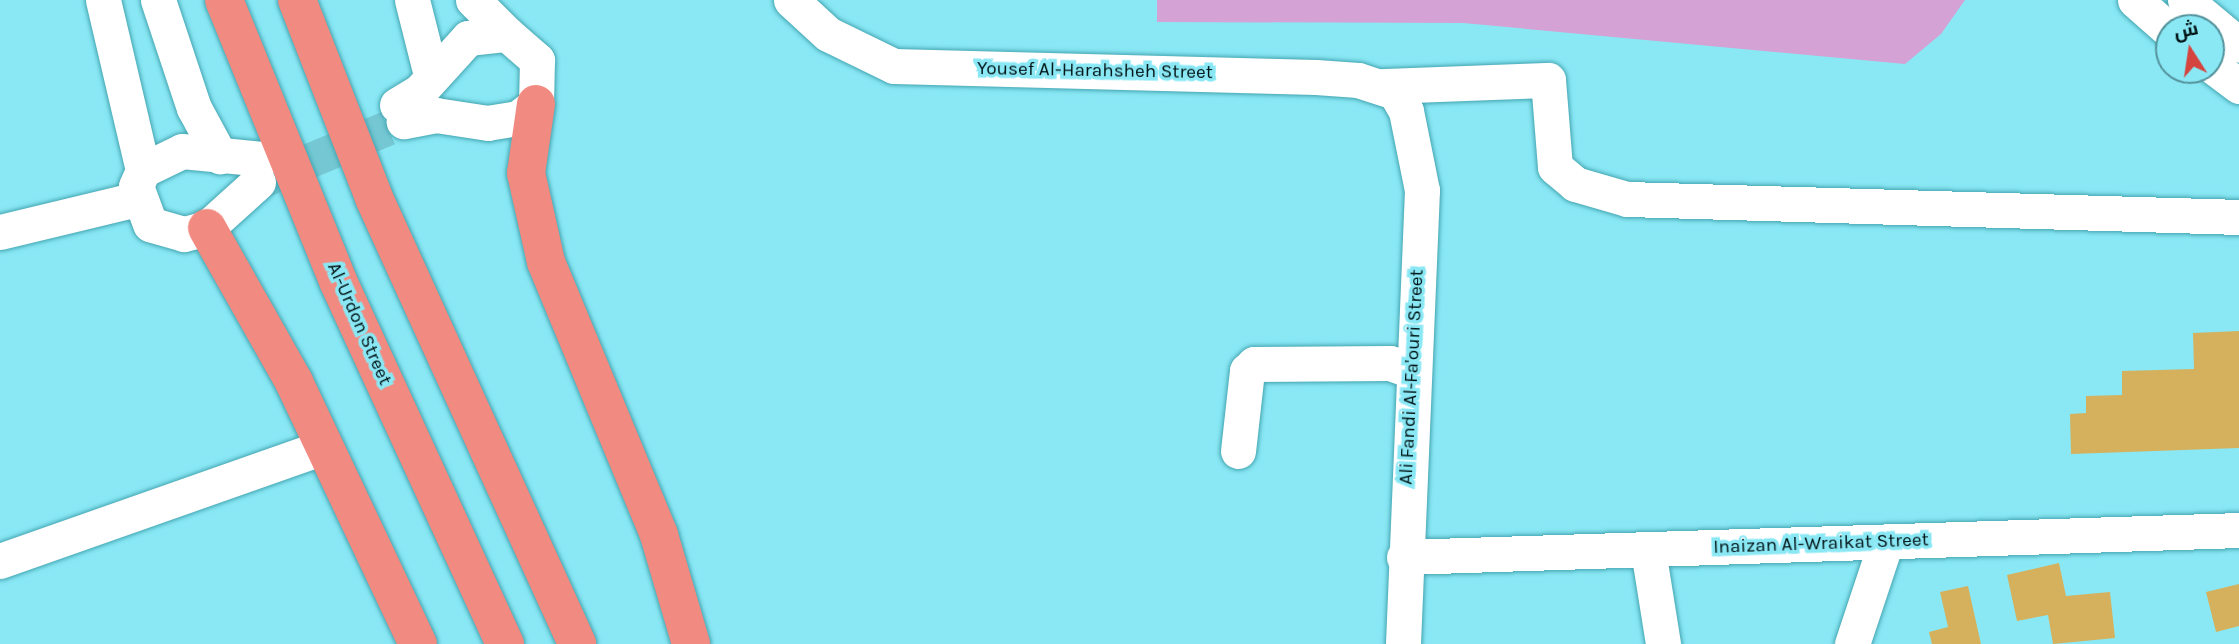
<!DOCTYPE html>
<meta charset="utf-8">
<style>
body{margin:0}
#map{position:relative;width:2239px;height:644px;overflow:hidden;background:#8ae8f5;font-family:Karla,Cairo,sans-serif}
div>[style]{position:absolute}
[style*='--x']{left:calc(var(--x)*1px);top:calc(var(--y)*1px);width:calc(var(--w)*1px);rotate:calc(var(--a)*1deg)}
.green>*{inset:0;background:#d4a2d4}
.building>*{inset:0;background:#d5b15d}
.minor-tunnel>*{height:35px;margin-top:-17.5px;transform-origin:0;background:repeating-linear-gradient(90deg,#75c8d3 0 35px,transparent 0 53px)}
.roads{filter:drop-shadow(0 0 2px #44a5b1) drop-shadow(0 0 2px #44a5b1)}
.minor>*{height:35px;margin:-17.5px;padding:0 17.5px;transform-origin:17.5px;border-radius:17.5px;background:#fff}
.highway>*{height:38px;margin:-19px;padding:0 19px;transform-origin:19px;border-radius:19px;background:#f18b81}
span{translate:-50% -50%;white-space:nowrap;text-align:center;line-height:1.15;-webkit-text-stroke:7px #8ae8f5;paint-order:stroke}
.street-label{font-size:19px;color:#001214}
.north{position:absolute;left:2155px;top:14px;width:70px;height:70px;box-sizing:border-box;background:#8ae8f5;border:2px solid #53929b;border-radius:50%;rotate:348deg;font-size:19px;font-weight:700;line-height:28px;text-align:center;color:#001214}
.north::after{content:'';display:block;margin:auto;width:24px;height:32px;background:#d4453f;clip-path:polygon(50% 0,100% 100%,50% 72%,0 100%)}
</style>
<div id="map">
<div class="green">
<div style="clip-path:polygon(1157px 0,1965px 0,1941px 34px,1905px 64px,1463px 23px,1157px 22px)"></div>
</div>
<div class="building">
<div style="clip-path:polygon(2239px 331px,2239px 448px,2071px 454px,2070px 414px,2086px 413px,2086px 396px,2122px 395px,2122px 371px,2194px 369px,2193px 333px)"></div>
<div style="clip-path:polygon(2059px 563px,2066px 596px,2110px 592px,2115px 638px,2053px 644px,2048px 615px,2017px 621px,2007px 575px)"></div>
<div style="clip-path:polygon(2239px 584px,2239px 626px,2216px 632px,2206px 592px)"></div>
<div style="clip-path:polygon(1968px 586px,1981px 644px,1932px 644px,1929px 632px,1948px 627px,1940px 592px)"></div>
</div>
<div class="minor-tunnel">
<div style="--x:258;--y:182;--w:158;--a:-22.7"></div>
</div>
<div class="roads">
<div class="minor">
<div style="--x:103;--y:0;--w:175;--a:76.8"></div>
<div style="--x:158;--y:0;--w:114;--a:71.6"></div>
<div style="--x:194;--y:108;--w:55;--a:61.6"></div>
<div style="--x:412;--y:0;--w:77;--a:75.8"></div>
<div style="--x:473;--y:0;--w:48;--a:45"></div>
<div style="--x:791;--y:0;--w:50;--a:42.6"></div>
<div style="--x:828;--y:34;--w:73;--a:25.9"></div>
<div style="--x:894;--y:66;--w:422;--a:1.5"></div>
<div style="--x:1316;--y:77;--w:42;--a:4.1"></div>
<div style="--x:1358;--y:80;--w:39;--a:18"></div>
<div style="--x:1395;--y:92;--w:22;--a:60"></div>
<div style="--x:1406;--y:111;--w:81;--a:78.6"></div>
<div style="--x:1422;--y:190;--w:454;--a:92.4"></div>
<div style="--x:2135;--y:0;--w:45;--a:41.4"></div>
<div style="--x:2185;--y:0;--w:70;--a:39.8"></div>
<div style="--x:2211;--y:65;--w:35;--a:37"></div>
<div style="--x:1383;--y:86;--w:165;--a:-2.1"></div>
<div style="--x:1548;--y:80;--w:87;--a:85.4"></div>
<div style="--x:1555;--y:167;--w:26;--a:40"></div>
<div style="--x:1575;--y:184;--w:54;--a:16.1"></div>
<div style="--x:1627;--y:199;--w:612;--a:1.68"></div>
<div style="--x:397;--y:105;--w:26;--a:-31"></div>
<div style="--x:419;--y:92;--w:73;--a:-47.8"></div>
<div style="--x:468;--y:38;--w:39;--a:-6"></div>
<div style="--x:507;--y:34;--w:40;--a:41"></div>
<div style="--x:537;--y:60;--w:44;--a:91.3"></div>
<div style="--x:536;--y:104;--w:23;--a:142"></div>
<div style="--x:518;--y:118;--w:30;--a:171"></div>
<div style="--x:488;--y:123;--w:53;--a:-171.3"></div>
<div style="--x:436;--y:115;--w:33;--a:169"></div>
<div style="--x:258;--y:182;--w:69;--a:138"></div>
<div style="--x:207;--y:228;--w:24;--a:165"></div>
<div style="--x:184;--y:234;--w:35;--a:-164"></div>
<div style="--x:150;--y:224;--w:40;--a:-110.2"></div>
<div style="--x:136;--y:186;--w:17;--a:-66"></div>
<div style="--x:143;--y:170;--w:43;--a:-26"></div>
<div style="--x:182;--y:151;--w:80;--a:5.7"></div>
<div style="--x:0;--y:232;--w:141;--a:-13.5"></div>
<div style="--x:1238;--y:451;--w:81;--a:-83.6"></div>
<div style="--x:1247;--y:371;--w:10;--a:-45"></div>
<div style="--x:1254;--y:364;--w:136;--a:-0.4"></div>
<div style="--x:1390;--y:363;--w:23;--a:20"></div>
<div style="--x:1648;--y:550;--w:95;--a:80.9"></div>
<div style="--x:1404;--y:557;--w:835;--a:-1.85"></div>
<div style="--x:0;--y:561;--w:340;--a:-19.4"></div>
<div style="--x:1852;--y:644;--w:108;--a:-71.6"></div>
</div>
<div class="highway">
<div style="--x:224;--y:0;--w:303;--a:67.9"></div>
<div style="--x:338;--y:281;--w:400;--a:65.3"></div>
<div style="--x:297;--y:0;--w:212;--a:68.7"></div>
<div style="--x:374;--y:198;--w:490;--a:65.5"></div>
<div style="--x:536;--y:104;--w:70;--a:98.2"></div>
<div style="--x:526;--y:173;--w:91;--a:77.3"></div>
<div style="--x:546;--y:262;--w:295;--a:67.5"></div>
<div style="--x:659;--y:535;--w:114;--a:73.6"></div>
<div style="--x:207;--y:228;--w:177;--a:60.5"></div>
<div style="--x:294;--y:382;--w:290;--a:64.7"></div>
</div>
</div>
<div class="street-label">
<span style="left:1095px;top:71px;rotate:1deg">Yousef Al-Harahsheh Street</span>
<span style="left:359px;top:324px;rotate:66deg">Al-Urdon Street</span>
<span style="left:1412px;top:377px;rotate:-87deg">Ali Fandi Al-Fa'ouri Street</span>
<span style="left:1821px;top:544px;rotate:-2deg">Inaizan Al-Wraikat Street</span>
</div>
<div class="north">ش</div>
</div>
